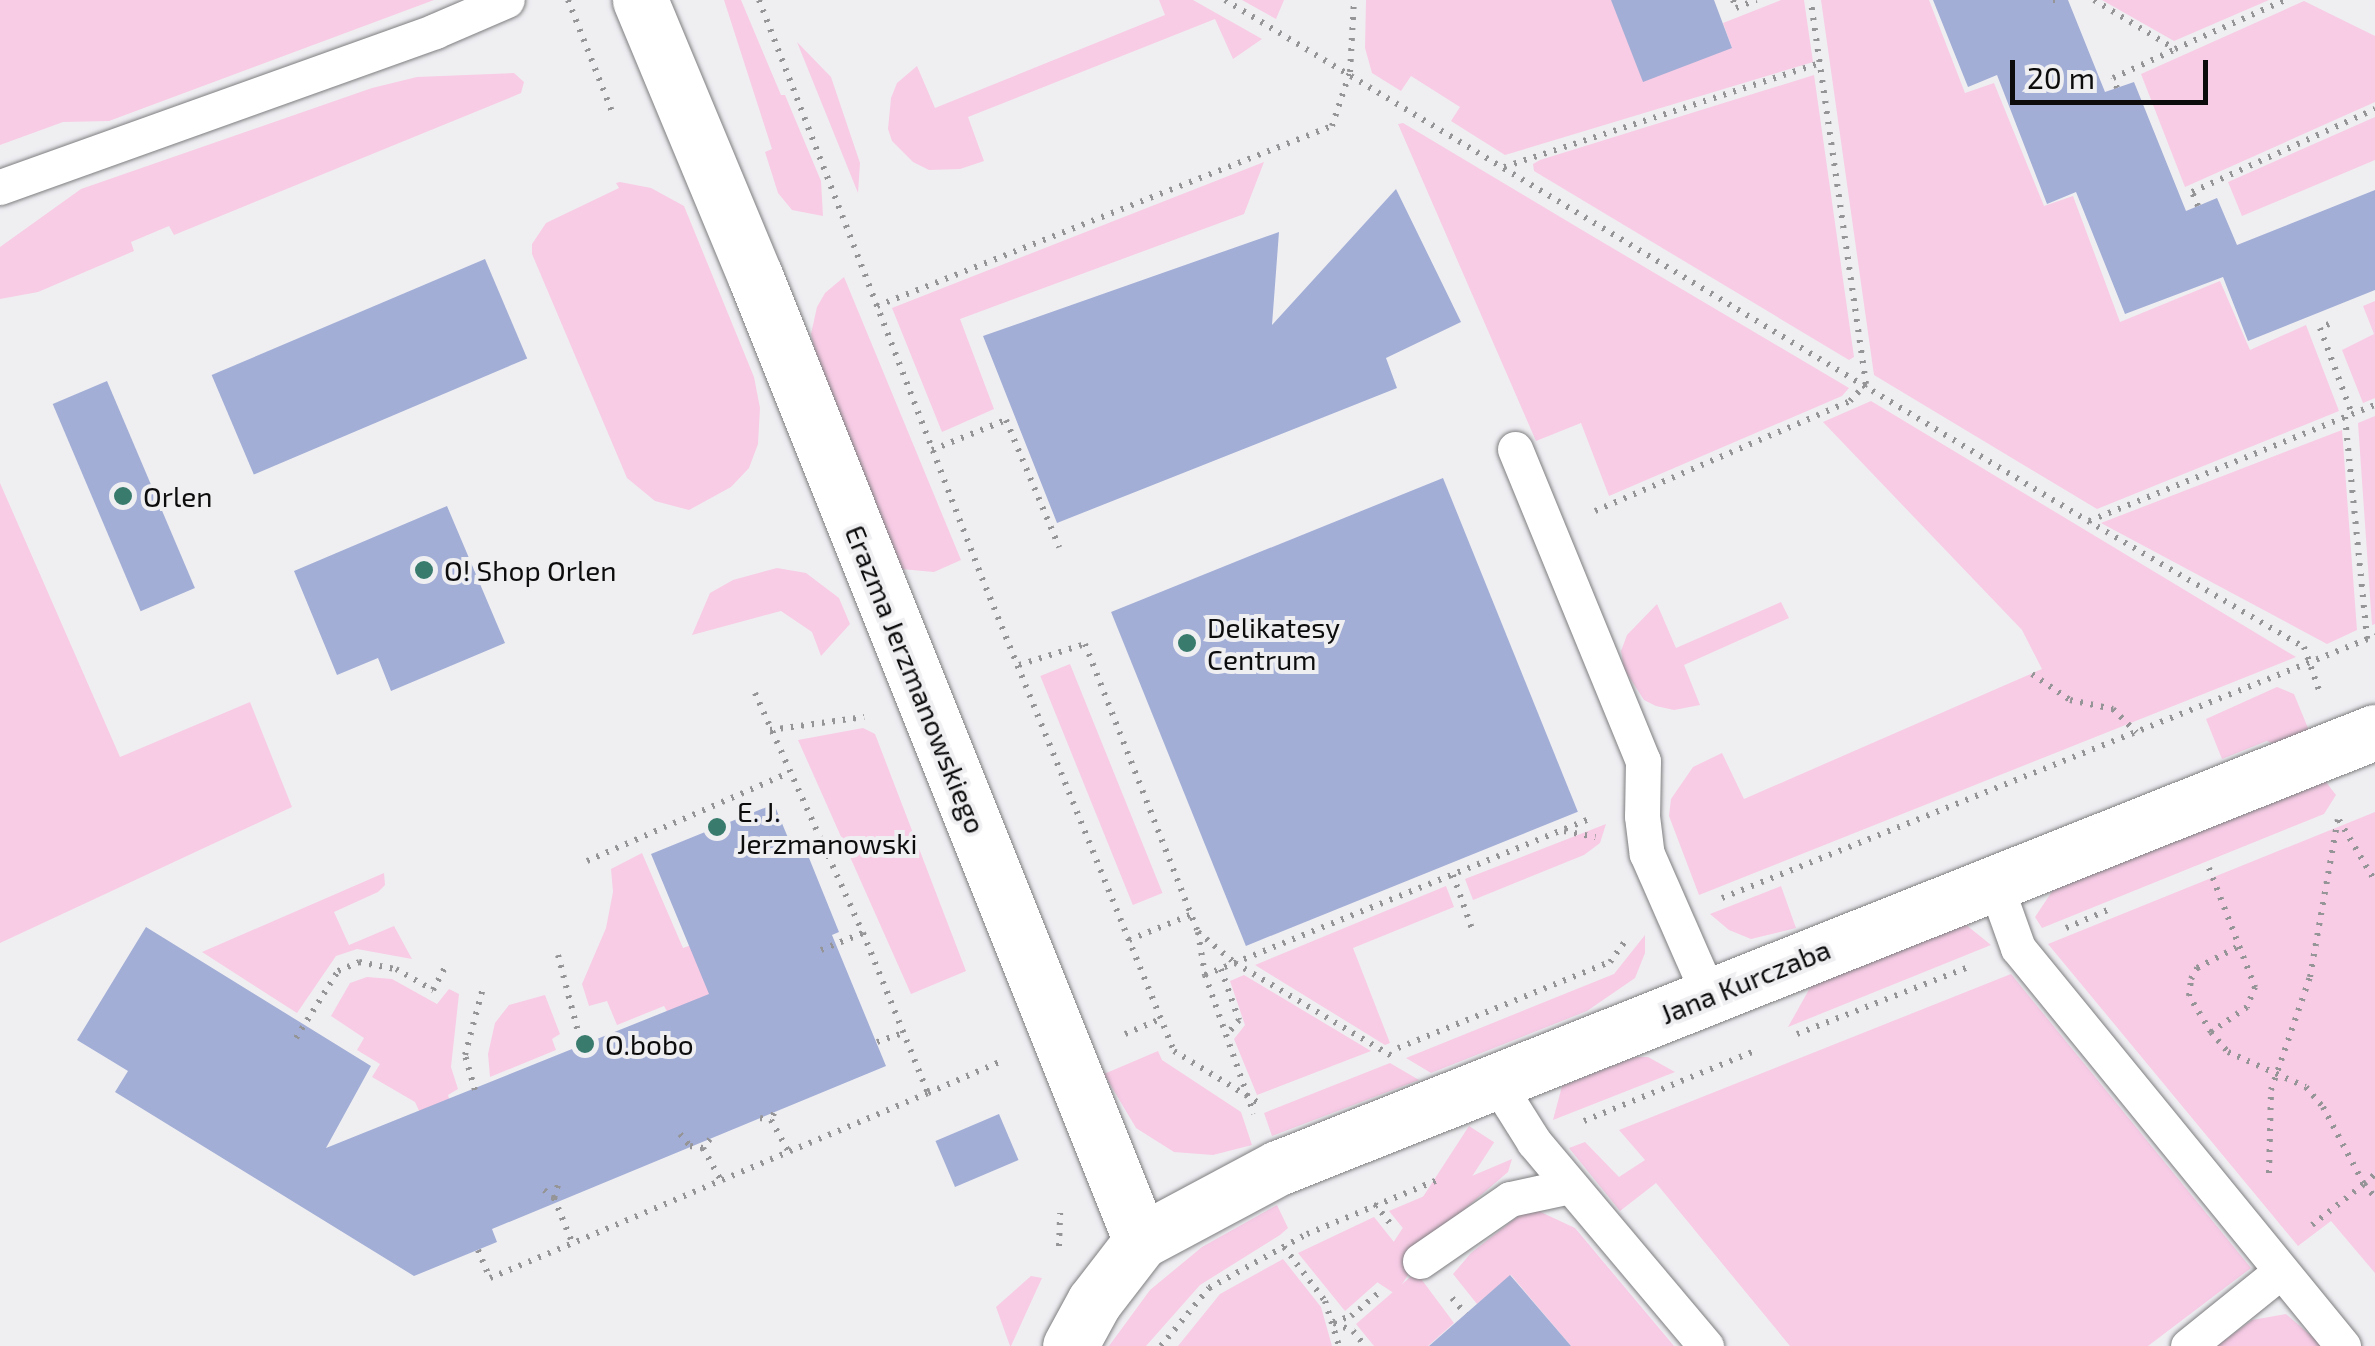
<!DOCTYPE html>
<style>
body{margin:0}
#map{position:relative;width:2375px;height:1346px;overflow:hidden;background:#efeff2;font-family:"Exo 2",sans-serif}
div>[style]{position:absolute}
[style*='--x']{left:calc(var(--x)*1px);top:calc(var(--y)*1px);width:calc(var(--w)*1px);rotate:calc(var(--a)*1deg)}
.green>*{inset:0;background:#f8cce5;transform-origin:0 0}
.building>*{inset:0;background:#a3aed6;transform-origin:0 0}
.path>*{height:6px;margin-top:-3px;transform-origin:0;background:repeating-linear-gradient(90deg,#959597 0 2.5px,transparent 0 10.5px)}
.roads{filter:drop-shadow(0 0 2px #7e7d80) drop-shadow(0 0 2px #7e7d80)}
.service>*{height:35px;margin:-17.5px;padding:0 17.5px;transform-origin:17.5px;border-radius:17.5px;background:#fff}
.minor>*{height:55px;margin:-27.5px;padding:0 27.5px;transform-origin:27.5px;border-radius:27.5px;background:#fff}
.dots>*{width:28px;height:28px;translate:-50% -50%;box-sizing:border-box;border:5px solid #efeff2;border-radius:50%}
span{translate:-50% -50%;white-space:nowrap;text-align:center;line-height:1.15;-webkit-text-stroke:8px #efeff2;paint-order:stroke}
.poi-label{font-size:28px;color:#0c0c0d}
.left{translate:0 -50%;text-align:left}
.street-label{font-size:28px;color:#0c0c0d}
.scale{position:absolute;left:2010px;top:60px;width:198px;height:45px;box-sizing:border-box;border:5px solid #0c0c0d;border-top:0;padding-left:12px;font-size:30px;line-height:35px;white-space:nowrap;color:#0c0c0d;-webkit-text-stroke:8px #efeff2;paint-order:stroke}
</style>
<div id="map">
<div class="green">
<div style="clip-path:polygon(0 0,434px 0,109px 121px,63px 122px,0 145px)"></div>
<div style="clip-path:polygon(724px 0,741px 0,781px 95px,785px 95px,821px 181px,823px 216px,792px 210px,778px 193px,765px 152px,772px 149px)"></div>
<div style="clip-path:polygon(1159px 0,1193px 0,1262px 39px,1233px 59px,1215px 19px,968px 117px,984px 161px,960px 169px,929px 170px,913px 162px,892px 141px,888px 129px,891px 98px,897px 83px,917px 66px,935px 108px,1165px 15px)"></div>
<div style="clip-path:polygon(1242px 0,1284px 0,1276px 19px)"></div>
<div style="clip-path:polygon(1366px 0,1611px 0,1732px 48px,1723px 23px,1781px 0,1804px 0,1813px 62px,1505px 155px,1451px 121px,1460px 107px,1411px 76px,1401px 91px,1372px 73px,1365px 48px)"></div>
<div style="clip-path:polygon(1821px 0,1929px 0,1965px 93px,1994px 83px,2044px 206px,2073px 196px,2120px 322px,2220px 281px,2250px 350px,2306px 325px,2339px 411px,2097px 509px,1874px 375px)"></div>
<div style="clip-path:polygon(2102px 0,2269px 0,2174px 41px)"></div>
<div style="clip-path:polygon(2304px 1px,2375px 36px,2375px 102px,2185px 187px,2141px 74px)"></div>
<div style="clip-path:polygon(797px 42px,831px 77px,860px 163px,858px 193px)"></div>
<div style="clip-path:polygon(514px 73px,524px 82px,521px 93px,514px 96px,174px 235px,169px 226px,131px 242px,134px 251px,38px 292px,0 299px,0 247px,81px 189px,372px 88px,417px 77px)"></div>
<div style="clip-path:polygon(1814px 75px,1854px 357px,1849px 360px,1534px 171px,1533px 164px,1540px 160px)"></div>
<div style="clip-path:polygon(2375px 117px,2375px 160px,2242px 216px,2228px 182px)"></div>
<div style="clip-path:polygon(1403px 123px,1582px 230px,1849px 388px,1842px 396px,1609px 496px,1581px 423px,1536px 441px,1398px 124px)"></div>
<div style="clip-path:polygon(1264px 162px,1244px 214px,960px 319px,994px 409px,942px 432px,892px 308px)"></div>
<div style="clip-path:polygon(620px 182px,651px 188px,684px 206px,754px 377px,760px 408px,758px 444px,749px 468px,731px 487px,689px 510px,655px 501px,627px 478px,532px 254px,532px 244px,546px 223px,619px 188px,616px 183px)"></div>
<div style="clip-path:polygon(844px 277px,961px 560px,934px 572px,901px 569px,814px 348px,811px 334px,817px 307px,825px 293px)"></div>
<div style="clip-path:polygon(2375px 301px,2375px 398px,2363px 403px,2342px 350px,2374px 334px,2363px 306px)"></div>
<div style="clip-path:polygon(1871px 401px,2296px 657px,1699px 895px,1669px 816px,1671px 799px,1693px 767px,1722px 753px,1744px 799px,2042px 669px,2022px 630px,1823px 422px)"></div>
<div style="clip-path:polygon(2375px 416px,2375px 624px,2372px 625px,2358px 423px)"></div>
<div style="clip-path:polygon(2342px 430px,2357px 630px,2327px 644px,2101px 523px)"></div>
<div style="clip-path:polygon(0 483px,120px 757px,250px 702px,292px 807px,0 943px)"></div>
<div style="clip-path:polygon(777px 568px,806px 573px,839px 598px,850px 624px,821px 656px,812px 632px,781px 611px,692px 635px,710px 593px,733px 580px)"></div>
<div style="clip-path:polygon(1781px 602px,1789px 618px,1684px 665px,1700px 705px,1674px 710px,1656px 706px,1644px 700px,1624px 669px,1621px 651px,1627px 635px,1657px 604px,1676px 648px)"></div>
<div style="left:1070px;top:664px;width:247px;height:32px;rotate:68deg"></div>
<div style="clip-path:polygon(2277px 687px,2294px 694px,2310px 733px,2280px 747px,2267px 741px,2222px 759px,2206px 719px)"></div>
<div style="clip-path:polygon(863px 728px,875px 734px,966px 971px,911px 994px,798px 740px)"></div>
<div style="clip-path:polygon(2326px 782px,2336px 795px,2324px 814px,2042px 928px,2035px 917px,2053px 890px)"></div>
<div style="clip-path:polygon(2375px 812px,2375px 1273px,2331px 1221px,2298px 1246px,2048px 944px)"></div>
<div style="clip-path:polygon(1606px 824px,1600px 843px,1584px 855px,1473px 900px,1465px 879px)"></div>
<div style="clip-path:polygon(642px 853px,683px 948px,697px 943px,718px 997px,671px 1019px,664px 1006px,617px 1025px,607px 1001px,589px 1006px,582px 984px,606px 928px,613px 892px,611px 869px)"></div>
<div style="clip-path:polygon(384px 873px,385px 885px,378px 892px,334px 912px,349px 945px,394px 926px,412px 959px,357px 949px,336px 956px,297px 1013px,202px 952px)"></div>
<div style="clip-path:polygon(1446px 886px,1454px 907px,1353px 948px,1390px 1043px,1385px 1045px,1255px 965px)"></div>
<div style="clip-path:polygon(1781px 886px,1796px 928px,1751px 939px,1729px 930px,1710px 914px)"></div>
<div style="clip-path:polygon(1965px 924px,1991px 945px,1788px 1027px,1811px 986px)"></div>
<div style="clip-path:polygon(1645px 935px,1645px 953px,1635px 978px,1587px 1011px,1431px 1073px,1406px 1058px,1614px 974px)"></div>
<div style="clip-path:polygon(2011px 974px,2251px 1268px,2148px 1346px,1790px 1346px,1656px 1183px,1620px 1211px,1569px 1148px,1585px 1142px,1619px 1177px,1645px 1160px,1619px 1130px)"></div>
<div style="clip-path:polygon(1244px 975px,1371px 1051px,1257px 1095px,1234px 1039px,1245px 1025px,1230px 981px)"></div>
<div style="clip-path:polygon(367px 977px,392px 979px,437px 1004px,449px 989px,459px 994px,451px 1067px,458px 1089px,448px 1095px,450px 1102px,421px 1115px,415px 1102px,372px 1077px,380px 1064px,357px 1050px,364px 1038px,331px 1016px,350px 983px)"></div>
<div style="clip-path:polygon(545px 995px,560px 1034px,552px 1039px,556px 1050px,490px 1077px,488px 1054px,495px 1023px,509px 1005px)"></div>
<div style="clip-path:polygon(1158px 1051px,1162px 1060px,1241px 1112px,1252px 1145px,1213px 1155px,1174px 1152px,1136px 1128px,1104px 1074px)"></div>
<div style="clip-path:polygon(1635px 1057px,1648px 1057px,1675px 1072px,1553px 1120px,1562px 1086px)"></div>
<div style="clip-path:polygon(1390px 1063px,1419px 1080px,1272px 1136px,1264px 1113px)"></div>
<div style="left:1469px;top:1126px;width:30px;height:181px;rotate:33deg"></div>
<div style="clip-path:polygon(1512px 1159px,1508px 1172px,1419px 1248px,1389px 1211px)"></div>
<div style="clip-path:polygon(1277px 1205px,1288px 1228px,1280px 1235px,1200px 1285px,1146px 1346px,1109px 1346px,1150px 1290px,1202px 1247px)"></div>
<div style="clip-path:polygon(1530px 1207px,1575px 1228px,1674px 1346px,1571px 1346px,1511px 1275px,1477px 1304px,1453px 1274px,1471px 1253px)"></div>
<div style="clip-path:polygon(1374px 1217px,1406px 1257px,1345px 1311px,1298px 1253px)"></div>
<div style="clip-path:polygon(1283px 1259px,1321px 1307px,1332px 1346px,1178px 1346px,1220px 1294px)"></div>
<div style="clip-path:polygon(1416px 1272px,1454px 1323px,1428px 1346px,1374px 1346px,1356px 1324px)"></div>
<div style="clip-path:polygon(1031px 1276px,1042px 1278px,1011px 1346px,1010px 1346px,996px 1307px)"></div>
<div style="clip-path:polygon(2286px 1314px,2323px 1346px,2217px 1346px,2252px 1320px)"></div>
</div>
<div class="building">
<div style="clip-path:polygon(1611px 0,1714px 0,1732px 48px,1643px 82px)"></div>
<div style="clip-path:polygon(1933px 0,2068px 0,2105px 92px,2134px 82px,2186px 211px,2217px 198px,2237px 245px,2375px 190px,2375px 290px,2248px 341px,2223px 277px,2125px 314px,2076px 192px,2047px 204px,1997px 75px,1968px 87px)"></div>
<div style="clip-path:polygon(1396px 189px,1461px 322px,1386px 358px,1397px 388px,1057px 523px,983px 336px,1279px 232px,1272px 325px)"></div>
<div style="left:485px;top:259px;width:108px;height:297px;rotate:67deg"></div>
<div style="left:107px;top:381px;width:225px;height:59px;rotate:67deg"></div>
<div style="left:1443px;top:478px;width:360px;height:358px;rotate:68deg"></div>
<div style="clip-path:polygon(447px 506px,505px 643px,391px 691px,378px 658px,337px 675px,294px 571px)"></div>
<div style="clip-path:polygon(774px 804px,796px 857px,807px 853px,839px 932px,832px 935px,886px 1066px,492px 1229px,497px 1242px,414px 1276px,115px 1092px,128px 1071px,77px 1040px,146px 927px,371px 1066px,326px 1148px,709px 994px,651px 854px)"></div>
<div style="left:999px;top:1114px;width:50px;height:69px;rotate:67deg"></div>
<div style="clip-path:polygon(1510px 1275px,1571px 1346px,1429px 1346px)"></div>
</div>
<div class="path">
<div style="--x:568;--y:0;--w:123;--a:68.5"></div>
<div style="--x:759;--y:0;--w:620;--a:68.9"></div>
<div style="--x:982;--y:578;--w:510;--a:67.91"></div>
<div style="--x:1174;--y:1051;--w:103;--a:31.5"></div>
<div style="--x:1225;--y:0;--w:1008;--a:31.12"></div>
<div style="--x:2088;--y:521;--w:250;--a:30.3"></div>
<div style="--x:2304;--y:647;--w:46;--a:70.8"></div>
<div style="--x:1733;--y:0;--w:9;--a:69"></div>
<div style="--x:1736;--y:8;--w:22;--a:-22"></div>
<div style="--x:2053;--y:0;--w:9;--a:0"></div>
<div style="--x:2094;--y:0;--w:95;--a:31.2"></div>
<div style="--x:2175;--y:49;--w:120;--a:-24"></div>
<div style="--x:2117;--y:88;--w:11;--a:-112"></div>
<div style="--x:2113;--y:78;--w:67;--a:-24.7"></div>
<div style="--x:1504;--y:167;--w:334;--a:-18.2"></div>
<div style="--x:2198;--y:206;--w:15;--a:-113"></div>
<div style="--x:2192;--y:192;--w:201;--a:-24.4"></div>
<div style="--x:877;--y:306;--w:489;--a:-21.6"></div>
<div style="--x:1332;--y:126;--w:57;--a:-71.6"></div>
<div style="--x:1350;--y:72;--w:72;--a:-86.8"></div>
<div style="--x:2329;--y:324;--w:10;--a:156"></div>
<div style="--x:2320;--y:328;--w:92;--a:69.6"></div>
<div style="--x:2345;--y:417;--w:223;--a:84.3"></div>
<div style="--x:932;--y:450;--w:80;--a:-22.1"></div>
<div style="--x:1006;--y:420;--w:138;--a:67.3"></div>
<div style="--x:1595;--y:511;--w:278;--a:-23.3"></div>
<div style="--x:1850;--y:401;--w:23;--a:-47"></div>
<div style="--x:1866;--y:384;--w:388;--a:-98.2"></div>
<div style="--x:2089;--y:521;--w:309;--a:-22.1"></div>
<div style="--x:1019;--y:665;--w:69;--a:-17.7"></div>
<div style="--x:1085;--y:644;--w:309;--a:68.6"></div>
<div style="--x:1198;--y:932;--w:44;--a:80.8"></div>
<div style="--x:1205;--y:975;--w:147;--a:70.6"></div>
<div style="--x:2032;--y:674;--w:46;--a:34.4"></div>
<div style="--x:2070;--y:700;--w:44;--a:11.8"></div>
<div style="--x:2113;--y:709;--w:33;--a:45"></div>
<div style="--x:755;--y:693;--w:263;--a:65.8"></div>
<div style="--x:863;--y:933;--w:173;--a:67.9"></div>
<div style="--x:928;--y:1093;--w:83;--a:-23.5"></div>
<div style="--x:770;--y:730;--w:95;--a:-7.9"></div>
<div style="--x:2339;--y:820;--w:71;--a:59.5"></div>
<div style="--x:1564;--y:831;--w:32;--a:11"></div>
<div style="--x:587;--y:861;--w:219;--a:-23.6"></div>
<div style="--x:2209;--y:868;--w:128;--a:68.9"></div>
<div style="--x:2255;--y:987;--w:22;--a:112"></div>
<div style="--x:2247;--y:1007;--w:44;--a:145.2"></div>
<div style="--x:2211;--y:1032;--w:26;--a:50"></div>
<div style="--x:2228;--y:1052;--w:85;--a:24.2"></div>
<div style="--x:2306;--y:1087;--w:26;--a:50"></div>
<div style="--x:2323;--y:1107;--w:87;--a:62"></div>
<div style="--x:2364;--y:1184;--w:15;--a:-42"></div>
<div style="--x:1453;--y:875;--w:57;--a:70.6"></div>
<div style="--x:1722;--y:898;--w:704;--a:-21.86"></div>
<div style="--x:2066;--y:928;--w:48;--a:-23.4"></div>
<div style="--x:1198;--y:932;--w:48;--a:40"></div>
<div style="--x:1235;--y:963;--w:184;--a:30.7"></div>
<div style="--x:1129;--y:940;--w:66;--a:-22.3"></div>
<div style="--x:821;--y:950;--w:45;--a:-22"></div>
<div style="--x:558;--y:955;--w:80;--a:75.4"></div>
<div style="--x:1221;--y:969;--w:54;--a:70.6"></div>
<div style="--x:1239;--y:1020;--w:17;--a:130"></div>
<div style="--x:1205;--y:975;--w:418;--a:-22.1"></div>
<div style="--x:2211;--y:1032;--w:42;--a:-121.4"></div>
<div style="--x:2189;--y:996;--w:17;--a:-83"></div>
<div style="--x:2191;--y:979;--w:13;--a:-61"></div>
<div style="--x:2197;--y:968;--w:47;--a:-27.6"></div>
<div style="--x:1125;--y:1034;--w:39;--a:-23"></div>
<div style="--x:1797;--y:1034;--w:187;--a:-21.3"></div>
<div style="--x:296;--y:1038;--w:79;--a:-57.9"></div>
<div style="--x:338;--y:971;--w:23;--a:-23"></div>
<div style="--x:359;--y:962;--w:38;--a:11"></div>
<div style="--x:396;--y:969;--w:43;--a:29.6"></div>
<div style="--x:433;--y:990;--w:27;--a:-62"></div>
<div style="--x:877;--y:1042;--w:28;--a:-19"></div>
<div style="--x:1398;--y:1048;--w:229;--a:-22.1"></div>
<div style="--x:1610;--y:962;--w:29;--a:-54"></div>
<div style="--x:475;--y:1090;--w:36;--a:-106"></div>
<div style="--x:465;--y:1055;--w:73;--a:-75"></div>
<div style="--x:774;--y:1113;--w:8;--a:113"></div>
<div style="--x:771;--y:1120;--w:39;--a:61"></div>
<div style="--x:760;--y:1118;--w:11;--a:10"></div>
<div style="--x:1584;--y:1121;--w:187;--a:-22.3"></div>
<div style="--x:680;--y:1134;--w:16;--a:50"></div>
<div style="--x:690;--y:1146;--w:13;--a:9"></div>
<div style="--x:710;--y:1139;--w:11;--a:128"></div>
<div style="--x:703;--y:1148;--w:39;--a:61"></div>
<div style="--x:2269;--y:1173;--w:83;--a:-88.6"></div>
<div style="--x:2271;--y:1090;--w:120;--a:-71"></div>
<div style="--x:2310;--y:977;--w:160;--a:-80"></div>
<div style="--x:544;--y:1190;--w:13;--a:39"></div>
<div style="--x:554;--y:1198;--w:48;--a:67.8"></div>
<div style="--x:554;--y:1198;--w:14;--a:-73"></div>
<div style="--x:1375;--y:1204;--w:24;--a:52"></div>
<div style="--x:2312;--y:1225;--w:66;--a:-38.3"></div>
<div style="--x:2364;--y:1184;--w:17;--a:50"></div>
<div style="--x:1059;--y:1246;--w:33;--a:-88"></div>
<div style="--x:1284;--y:1247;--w:68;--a:52.8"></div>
<div style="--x:1325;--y:1301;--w:47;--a:72.7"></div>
<div style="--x:478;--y:1250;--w:30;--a:67"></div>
<div style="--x:490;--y:1278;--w:475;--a:-22.9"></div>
<div style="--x:1452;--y:1298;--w:21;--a:49"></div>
<div style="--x:1333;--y:1322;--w:19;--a:-18"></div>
<div style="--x:1351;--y:1316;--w:39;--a:-40"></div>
<div style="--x:1334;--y:1323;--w:21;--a:23"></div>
<div style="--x:1353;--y:1331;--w:19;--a:51"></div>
<div style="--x:1161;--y:1346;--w:75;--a:-50.4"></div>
<div style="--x:1209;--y:1288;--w:112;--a:-28.9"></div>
<div style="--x:1307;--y:1234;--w:146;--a:-22.5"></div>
</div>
<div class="roads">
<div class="service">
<div style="--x:0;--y:187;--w:462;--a:-19.7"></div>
<div style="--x:435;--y:31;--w:78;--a:-23.3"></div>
<div style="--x:1515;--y:449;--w:337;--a:67.7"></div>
<div style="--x:1643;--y:761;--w:55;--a:91"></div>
<div style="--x:1642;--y:816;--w:38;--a:83"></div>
<div style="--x:1647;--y:854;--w:154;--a:66.3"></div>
<div style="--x:1994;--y:881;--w:71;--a:70.3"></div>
<div style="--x:2018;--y:948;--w:514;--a:50.77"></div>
<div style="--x:1495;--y:1080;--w:73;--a:57.8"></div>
<div style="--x:1534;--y:1142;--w:267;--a:49.9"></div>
<div style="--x:1420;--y:1261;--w:109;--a:-34.6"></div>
<div style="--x:1510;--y:1199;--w:61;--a:-12.2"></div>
<div style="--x:2188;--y:1346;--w:119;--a:-38.9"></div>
</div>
<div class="minor">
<div style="--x:640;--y:0;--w:299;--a:67.4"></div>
<div style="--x:755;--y:276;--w:1039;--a:68.2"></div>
<div style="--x:1141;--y:1241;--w:77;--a:127.6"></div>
<div style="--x:1094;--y:1302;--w:50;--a:118.6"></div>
<div style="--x:1141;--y:1241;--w:155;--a:-28.1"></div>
<div style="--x:1278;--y:1168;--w:1180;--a:-21.68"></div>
</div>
</div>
<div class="dots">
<div style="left:123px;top:496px;background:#397c6e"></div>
<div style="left:424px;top:570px;background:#397c6e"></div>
<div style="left:1187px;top:643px;background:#397c6e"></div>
<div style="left:717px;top:827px;background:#397c6e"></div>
<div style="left:585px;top:1044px;background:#397c6e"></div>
</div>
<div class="poi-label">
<span class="left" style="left:143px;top:496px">Orlen</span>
<span class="left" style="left:444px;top:570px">O! Shop Orlen</span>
<span class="left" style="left:1207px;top:643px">Delikatesy<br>Centrum</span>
<span class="left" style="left:737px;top:827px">E. J.<br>Jerzmanowski</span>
<span class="left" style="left:605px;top:1044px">O.bobo</span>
</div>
<div class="street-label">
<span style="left:916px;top:679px;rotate:68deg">Erazma Jerzmanowskiego</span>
<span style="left:1745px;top:981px;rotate:-22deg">Jana Kurczaba</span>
</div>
<div class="scale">20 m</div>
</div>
